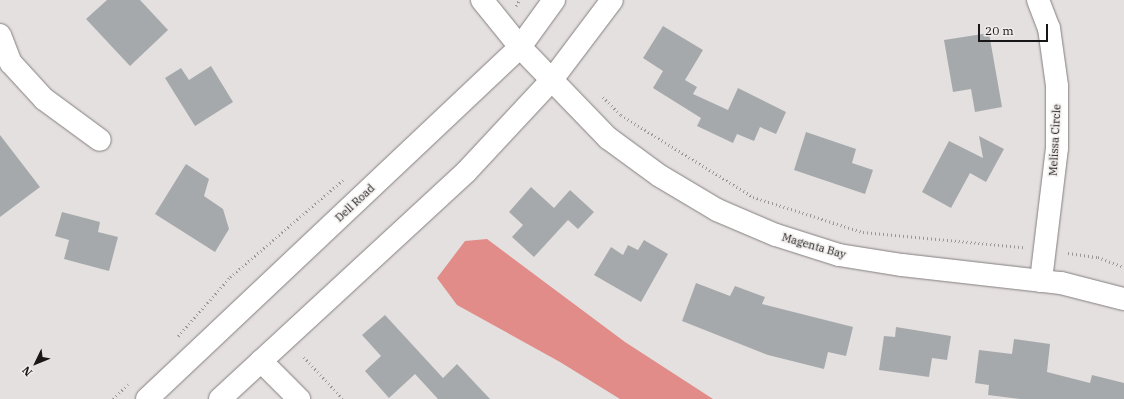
<!DOCTYPE html>
<style>
body{margin:0}
#map{position:relative;width:1124px;height:399px;overflow:hidden;background:#e4e0df;font-family:"IBM Plex Serif",serif}
div>[style]{position:absolute}
[style*='--x']{left:calc(var(--x)*1px);top:calc(var(--y)*1px);width:calc(var(--w)*1px);rotate:calc(var(--a)*1deg)}
.water>*{inset:0;background:#e18c88}
.building>*{inset:0;background:#a6a9ab}
.path>*{height:2.5px;margin-top:-1.25px;transform-origin:0;background:repeating-linear-gradient(90deg,#9a9796 0 1px,transparent 0 4px)}
.roads{filter:drop-shadow(0 0 1px #837f7f) drop-shadow(0 0 1px #837f7f)}
.street>*{height:22px;margin:-11px;padding:0 11px;transform-origin:11px;border-radius:11px;background:#fff}
.secondary>*{height:22px;margin:-11px;padding:0 11px;transform-origin:11px;border-radius:11px;background:#fff}
span{translate:-50% -50%;white-space:nowrap;text-align:center;line-height:1.15;-webkit-text-stroke:3px #f1eded;paint-order:stroke}
.street-label{font-size:11px;color:#181616}
.north{position:absolute;left:16px;top:343px;width:40px;height:40px;-webkit-text-stroke:3px #f1eded;paint-order:stroke;rotate:227deg;font-size:11px;font-weight:700;line-height:16px;text-align:center;color:#181616}
.north::after{content:'';display:block;margin:auto;width:14px;height:18px;background:#181616;clip-path:polygon(50% 0,100% 100%,50% 72%,0 100%)}
.scale{position:absolute;left:978px;top:24px;width:70px;height:18px;box-sizing:border-box;border:2px solid #181616;border-top:0;padding-left:5px;font-size:12px;line-height:14px;white-space:nowrap;color:#181616;-webkit-text-stroke:3px #f1eded;paint-order:stroke}
</style>
<div id="map">
<div class="water">
<div style="clip-path:polygon(487px 239px,625px 342px,713px 399px,620px 399px,560px 362px,457px 305px,437px 278px,465px 241px)"></div>
</div>
<div class="building">
<div style="clip-path:polygon(107px 0,140px 0,168px 30px,130px 66px,86px 19px)"></div>
<div style="clip-path:polygon(663px 26px,703px 50px,685px 80px,697px 87px,693px 94px,728px 110px,738px 88px,786px 112px,776px 134px,760px 127px,754px 141px,737px 134px,733px 143px,697px 126px,701px 118px,653px 88px,663px 71px,643px 58px)"></div>
<div style="clip-path:polygon(989px 33px,1002px 107px,975px 112px,971px 89px,953px 92px,944px 40px)"></div>
<div style="clip-path:polygon(211px 66px,233px 102px,195px 126px,165px 78px,181px 68px,189px 80px)"></div>
<div style="clip-path:polygon(806px 132px,856px 149px,852px 163px,873px 170px,865px 194px,794px 170px)"></div>
<div style="clip-path:polygon(0 135px,40px 187px,0 217px)"></div>
<div style="clip-path:polygon(979px 136px,1004px 149px,986px 182px,970px 173px,951px 208px,922px 192px,949px 141px,983px 158px)"></div>
<div style="clip-path:polygon(186px 164px,209px 179px,204px 196px,223px 209px,229px 229px,215px 252px,155px 214px)"></div>
<div style="clip-path:polygon(531px 187px,554px 208px,570px 190px,594px 212px,578px 229px,568px 220px,534px 257px,512px 237px,523px 225px,509px 212px)"></div>
<div style="clip-path:polygon(62px 212px,100px 222px,98px 232px,118px 237px,109px 271px,64px 259px,69px 240px,55px 236px)"></div>
<div style="clip-path:polygon(644px 240px,668px 254px,641px 302px,594px 275px,611px 247px,623px 255px,628px 245px,638px 250px)"></div>
<div style="clip-path:polygon(696px 283px,730px 296px,735px 286px,765px 297px,762px 304px,853px 327px,846px 356px,828px 352px,824px 369px,768px 355px,682px 321px)"></div>
<div style="clip-path:polygon(385px 315px,443px 378px,457px 364px,490px 399px,438px 399px,415px 374px,389px 398px,365px 371px,381px 356px,362px 335px)"></div>
<div style="clip-path:polygon(896px 327px,951px 336px,947px 360px,932px 358px,929px 377px,879px 370px,884px 336px,895px 337px)"></div>
<div style="clip-path:polygon(1014px 339px,1050px 344px,1047px 372px,1090px 383px,1092px 375px,1124px 383px,1124px 399px,1021px 399px,988px 395px,989px 385px,975px 383px,979px 350px,1012px 354px)"></div>
</div>
<div class="path">
<div style="--x:516;--y:6;--w:7;--a:-63"></div>
<div style="--x:603;--y:97;--w:25;--a:45"></div>
<div style="--x:621;--y:115;--w:155;--a:31.8"></div>
<div style="--x:753;--y:197;--w:115;--a:17.7"></div>
<div style="--x:863;--y:232;--w:161;--a:5.4"></div>
<div style="--x:1068;--y:253;--w:30;--a:8"></div>
<div style="--x:1098;--y:257;--w:28;--a:21"></div>
<div style="--x:178;--y:336;--w:79;--a:-48.6"></div>
<div style="--x:230;--y:277;--w:152;--a:-40.7"></div>
<div style="--x:304;--y:357;--w:57;--a:47.1"></div>
<div style="--x:113;--y:399;--w:21;--a:-45"></div>
</div>
<div class="roads">
<div class="street">
<div style="--x:482;--y:0;--w:60;--a:51"></div>
<div style="--x:520;--y:47;--w:127;--a:46"></div>
<div style="--x:608;--y:138;--w:64;--a:36.2"></div>
<div style="--x:660;--y:176;--w:66;--a:30.8"></div>
<div style="--x:717;--y:210;--w:64;--a:23"></div>
<div style="--x:776;--y:235;--w:66;--a:17.6"></div>
<div style="--x:839;--y:255;--w:64;--a:9"></div>
<div style="--x:902;--y:265;--w:160;--a:6.5"></div>
<div style="--x:1061;--y:283;--w:65;--a:14.3"></div>
<div style="--x:1038;--y:0;--w:30;--a:69"></div>
<div style="--x:1049;--y:28;--w:59;--a:82.1"></div>
<div style="--x:1057;--y:86;--w:62;--a:90"></div>
<div style="--x:1057;--y:148;--w:134;--a:96.9"></div>
<div style="--x:0;--y:35;--w:30;--a:69"></div>
<div style="--x:11;--y:63;--w:49;--a:47.5"></div>
<div style="--x:44;--y:99;--w:69;--a:36.2"></div>
<div style="--x:261;--y:361;--w:54;--a:45"></div>
</div>
<div class="secondary">
<div style="--x:147;--y:399;--w:513;--a:-43.34"></div>
<div style="--x:520;--y:47;--w:58;--a:-54.1"></div>
<div style="--x:220;--y:399;--w:335;--a:-42.7"></div>
<div style="--x:466;--y:172;--w:125;--a:-47"></div>
<div style="--x:551;--y:81;--w:101;--a:-53"></div>
</div>
</div>
<div class="street-label">
<span style="left:1055px;top:140px;rotate:-87deg">Melissa Circle</span>
<span style="left:355px;top:203px;rotate:-43deg">Dell Road</span>
<span style="left:814px;top:246px;rotate:16deg">Magenta Bay</span>
</div>
<div class="north">N</div>
<div class="scale">20 m</div>
</div>
